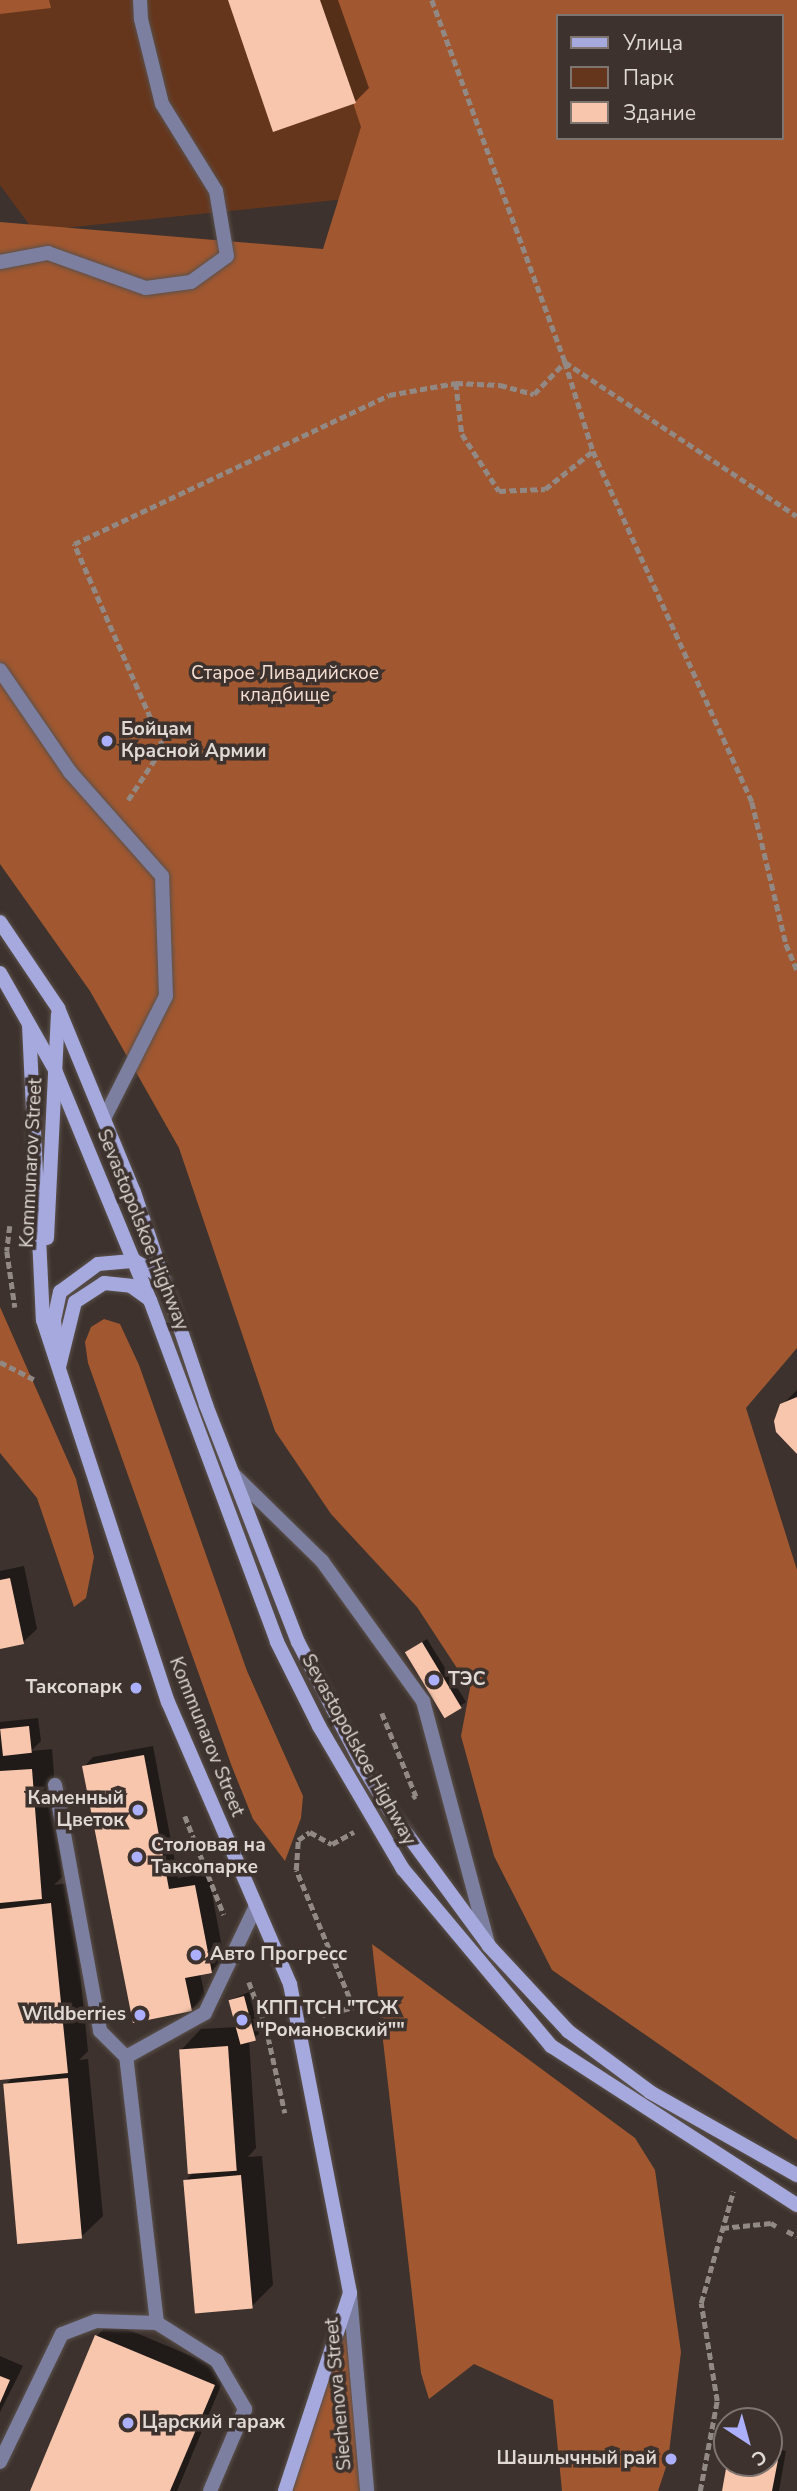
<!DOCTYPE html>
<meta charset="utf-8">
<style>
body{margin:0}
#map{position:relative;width:797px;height:2491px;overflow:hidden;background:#3d322d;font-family:"Nunito Sans",sans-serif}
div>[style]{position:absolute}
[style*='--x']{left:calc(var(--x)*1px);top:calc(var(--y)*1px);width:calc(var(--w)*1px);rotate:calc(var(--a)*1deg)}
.green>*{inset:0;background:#66361c}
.forest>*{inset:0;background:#a15830}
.shadow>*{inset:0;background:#0007}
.building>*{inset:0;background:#f8c6ad;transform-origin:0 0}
.path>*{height:4.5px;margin-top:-2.25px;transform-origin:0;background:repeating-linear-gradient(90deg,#928985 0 7px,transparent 0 10.5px)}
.roads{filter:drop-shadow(0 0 2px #5a504b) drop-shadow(0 0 2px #5a504b)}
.service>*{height:14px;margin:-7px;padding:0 7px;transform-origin:7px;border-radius:7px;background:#7d7fa0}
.minor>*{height:14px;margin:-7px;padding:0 7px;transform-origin:7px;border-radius:7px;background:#7d7fa0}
.secondary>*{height:14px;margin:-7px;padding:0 7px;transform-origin:7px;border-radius:7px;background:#a6a9dd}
.dots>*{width:19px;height:19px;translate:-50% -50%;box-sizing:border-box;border:4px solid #3d322d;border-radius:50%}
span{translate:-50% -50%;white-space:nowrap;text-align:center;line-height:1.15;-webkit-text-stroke:7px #3d322d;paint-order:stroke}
.park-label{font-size:19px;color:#f5dfd4}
.poi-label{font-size:19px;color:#dfd8d4;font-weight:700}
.left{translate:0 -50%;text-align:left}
.right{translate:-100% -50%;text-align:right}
.street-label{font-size:19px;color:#dfd8d4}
.legend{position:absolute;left:556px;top:14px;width:228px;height:126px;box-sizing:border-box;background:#3d322d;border:2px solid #7e7470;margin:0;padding:9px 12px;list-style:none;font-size:21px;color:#dfd8d4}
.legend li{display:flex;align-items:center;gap:14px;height:35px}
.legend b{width:35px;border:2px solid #7e7470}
.north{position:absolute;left:713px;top:2407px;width:70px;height:70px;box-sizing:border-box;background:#3d322d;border:2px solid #7e7470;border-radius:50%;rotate:144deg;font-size:19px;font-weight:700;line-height:28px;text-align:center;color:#dfd8d4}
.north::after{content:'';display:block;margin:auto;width:24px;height:32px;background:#acaffb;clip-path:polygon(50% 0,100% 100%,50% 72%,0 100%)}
</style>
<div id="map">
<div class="green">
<div style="clip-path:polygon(evenodd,0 0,797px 0,797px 276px,754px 157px,34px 231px,0 185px,0 0,557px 16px,781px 16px,781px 138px,557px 138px,557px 16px)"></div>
</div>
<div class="forest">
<div style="clip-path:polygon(0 0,49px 0,51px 8px,0 14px)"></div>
<div style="clip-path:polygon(evenodd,319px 0,797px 0,797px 1348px,746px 1408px,797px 1570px,797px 2140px,552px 1970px,494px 1856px,461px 1736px,470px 1688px,417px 1607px,331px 1514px,275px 1431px,179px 1148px,90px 991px,0 864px,0 222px,323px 249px,361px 127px,319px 0,557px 16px,781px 16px,781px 138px,557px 138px,557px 16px)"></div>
<div style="clip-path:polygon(0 1307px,76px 1479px,94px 1557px,86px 1598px,74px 1607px,37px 1498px,0 1453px)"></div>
<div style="clip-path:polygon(104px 1319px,120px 1324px,139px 1365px,247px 1671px,303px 1796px,301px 1818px,285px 1861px,253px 1819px,232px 1767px,88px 1363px,85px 1342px,91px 1327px)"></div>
<div style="clip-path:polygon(372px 1944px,635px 2138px,655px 2170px,681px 2352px,668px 2461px,658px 2491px,562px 2491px,553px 2400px,474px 2364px,429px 2399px,421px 2373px)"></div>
<div style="clip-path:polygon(350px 2293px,367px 2491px,285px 2491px)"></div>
</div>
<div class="shadow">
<div style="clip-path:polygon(230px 0,338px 0,369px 88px,355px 102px)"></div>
<div style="clip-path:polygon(797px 1390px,797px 1451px,782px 1405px)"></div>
<div style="clip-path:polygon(24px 1566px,37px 1629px,23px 1642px,0 1647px,0 1571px)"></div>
<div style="clip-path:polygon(427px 1639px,466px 1702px,446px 1716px,412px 1649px)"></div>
<div style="clip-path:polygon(38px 1718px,41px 1741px,31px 1751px,52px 1749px,62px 1877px,54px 1885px,71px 1883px,88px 2051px,79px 2060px,88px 2059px,103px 2216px,82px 2236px,5px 2086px,13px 2077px,0 2061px,0 1722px)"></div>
<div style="clip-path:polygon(153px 1746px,178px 1878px,208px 1872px,224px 1958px,211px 1972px,200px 1973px,205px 1996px,191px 2010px,84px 1767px,93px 1757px)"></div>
<div style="clip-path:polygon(249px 1992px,259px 2034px,249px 2040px,256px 2148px,248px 2157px,262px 2156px,273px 2285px,252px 2306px,185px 2181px,194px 2172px,181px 2050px,201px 2029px,237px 2027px,230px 2000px)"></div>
<div style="clip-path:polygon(110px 2322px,227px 2371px,177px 2491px,32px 2491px,97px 2336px)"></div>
<div style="clip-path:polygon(0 2356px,23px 2366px,0 2412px)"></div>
<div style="clip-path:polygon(769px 2448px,786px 2451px,779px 2491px,724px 2491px,729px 2463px,769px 2463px)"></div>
</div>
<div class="building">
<div style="clip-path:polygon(228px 0,320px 0,356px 103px,273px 132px)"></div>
<div style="clip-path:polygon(797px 1397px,797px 1454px,776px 1432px,774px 1421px,780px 1404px)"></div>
<div style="clip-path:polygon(10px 1578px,24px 1644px,0 1649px,0 1580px)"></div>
<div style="left:422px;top:1642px;width:77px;height:20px;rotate:59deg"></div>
<div style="left:29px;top:1726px;width:27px;height:29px;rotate:84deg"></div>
<div style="clip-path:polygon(144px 1755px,169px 1889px,195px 1885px,212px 1973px,185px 1978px,192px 2011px,133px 2023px,82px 1766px)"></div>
<div style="clip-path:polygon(32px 1769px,42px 1899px,0 1903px,0 1771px)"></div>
<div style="clip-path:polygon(51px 1903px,68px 2073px,0 2080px,0 1909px)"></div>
<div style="left:244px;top:1996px;width:46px;height:16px;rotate:75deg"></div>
<div style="left:228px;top:2046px;width:125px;height:49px;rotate:86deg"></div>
<div style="left:68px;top:2078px;width:161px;height:65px;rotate:85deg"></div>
<div style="left:241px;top:2175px;width:134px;height:58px;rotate:85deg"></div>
<div style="clip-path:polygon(95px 2335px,215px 2385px,170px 2491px,30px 2491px)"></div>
<div style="clip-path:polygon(0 2376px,10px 2380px,0 2403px)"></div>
<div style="clip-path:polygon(769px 2458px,778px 2460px,772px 2491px,722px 2491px,727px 2463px,769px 2463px)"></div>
</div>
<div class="path">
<div style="--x:432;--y:0;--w:386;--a:69.8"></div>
<div style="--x:565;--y:362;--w:93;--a:72.5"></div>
<div style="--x:456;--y:383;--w:44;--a:2.6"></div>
<div style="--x:500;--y:385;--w:35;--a:15"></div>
<div style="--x:534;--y:394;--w:45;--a:-45.9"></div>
<div style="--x:565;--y:362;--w:278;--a:33.6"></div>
<div style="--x:128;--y:800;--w:64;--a:-56.6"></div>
<div style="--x:163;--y:747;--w:222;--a:-113.7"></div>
<div style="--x:74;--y:544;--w:348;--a:-25.3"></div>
<div style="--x:389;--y:395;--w:68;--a:-10.2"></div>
<div style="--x:456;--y:383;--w:51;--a:83.3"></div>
<div style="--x:462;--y:434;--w:68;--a:57"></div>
<div style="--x:499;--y:491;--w:46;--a:-2.5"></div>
<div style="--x:545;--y:489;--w:61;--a:-38.4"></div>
<div style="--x:593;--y:451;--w:385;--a:65.6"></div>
<div style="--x:752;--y:802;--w:146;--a:76.5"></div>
<div style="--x:786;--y:944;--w:28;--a:67"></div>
<div style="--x:10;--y:1226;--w:25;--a:97"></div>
<div style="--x:7;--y:1251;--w:57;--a:81.9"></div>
<div style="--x:0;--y:1362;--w:38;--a:27"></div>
<div style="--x:382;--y:1713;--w:90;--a:67.7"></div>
<div style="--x:416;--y:1796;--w:4;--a:146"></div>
<div style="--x:185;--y:1816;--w:106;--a:68.5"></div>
<div style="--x:249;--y:1982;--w:48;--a:69.3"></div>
<div style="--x:266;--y:2027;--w:6;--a:-9"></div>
<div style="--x:322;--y:2015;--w:32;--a:-14"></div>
<div style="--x:353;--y:2007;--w:148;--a:-112.6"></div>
<div style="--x:296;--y:1870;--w:30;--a:-86"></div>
<div style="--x:298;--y:1840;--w:14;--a:-34"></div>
<div style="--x:310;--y:1832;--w:25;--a:29"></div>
<div style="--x:332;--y:1844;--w:25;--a:-29"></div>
<div style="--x:266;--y:2027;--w:88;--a:77.5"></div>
<div style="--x:722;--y:2228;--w:49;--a:-5.8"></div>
<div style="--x:771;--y:2223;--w:6;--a:31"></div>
<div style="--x:787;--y:2231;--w:11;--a:27"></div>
<div style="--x:700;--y:2491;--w:92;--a:-79.3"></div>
<div style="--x:717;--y:2401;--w:99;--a:-99.3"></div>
<div style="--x:701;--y:2303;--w:116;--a:-73.9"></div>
</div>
<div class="roads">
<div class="service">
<div style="--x:0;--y:262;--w:49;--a:-10.6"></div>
<div style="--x:48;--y:253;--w:104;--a:19.7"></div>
<div style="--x:146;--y:288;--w:45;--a:-7.6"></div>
<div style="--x:191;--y:282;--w:44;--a:-35.8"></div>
<div style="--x:227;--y:256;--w:66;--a:-99.6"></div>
<div style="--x:216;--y:191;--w:102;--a:-121.8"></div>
<div style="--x:162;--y:104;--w:88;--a:-103.9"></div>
<div style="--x:141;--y:19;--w:19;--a:-93"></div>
<div style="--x:0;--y:670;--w:124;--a:55.5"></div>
<div style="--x:70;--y:772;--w:139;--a:48.5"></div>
<div style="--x:162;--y:876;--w:120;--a:88.1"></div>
<div style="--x:166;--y:996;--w:138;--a:116.8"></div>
<div style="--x:232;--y:1473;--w:126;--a:44.4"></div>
<div style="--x:322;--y:1561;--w:173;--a:54.2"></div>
<div style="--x:423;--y:1701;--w:252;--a:75"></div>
<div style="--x:55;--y:1785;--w:250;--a:79.6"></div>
<div style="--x:100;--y:2031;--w:37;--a:45"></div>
<div style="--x:157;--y:2323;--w:71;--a:32.3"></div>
<div style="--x:217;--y:2361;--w:56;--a:59.7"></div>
<div style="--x:245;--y:2409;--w:89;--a:113.1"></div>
<div style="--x:0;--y:2462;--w:142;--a:-64.2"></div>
<div style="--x:62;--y:2334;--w:36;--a:-21"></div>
<div style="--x:96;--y:2321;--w:61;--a:1.9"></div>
<div style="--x:157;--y:2323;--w:268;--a:-96.6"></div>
<div style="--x:126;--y:2057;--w:90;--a:-29.1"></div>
<div style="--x:205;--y:2013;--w:119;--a:-64.5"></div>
</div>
<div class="minor">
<div style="--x:350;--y:2295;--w:197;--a:85"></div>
</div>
<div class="secondary">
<div style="--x:0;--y:922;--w:104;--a:56"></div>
<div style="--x:58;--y:1008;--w:199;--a:67.6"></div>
<div style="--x:134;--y:1192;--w:225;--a:71.3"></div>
<div style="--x:206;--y:1405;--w:254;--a:68.8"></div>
<div style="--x:298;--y:1642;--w:142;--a:62.4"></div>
<div style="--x:364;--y:1768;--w:50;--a:58.8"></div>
<div style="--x:390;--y:1811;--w:167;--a:53.7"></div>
<div style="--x:489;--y:1946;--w:116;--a:47.1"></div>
<div style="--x:568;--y:2031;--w:102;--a:36.6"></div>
<div style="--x:650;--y:2092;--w:169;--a:29.5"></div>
<div style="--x:0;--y:973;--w:112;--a:60.4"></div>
<div style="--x:55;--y:1070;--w:249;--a:67.6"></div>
<div style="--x:150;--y:1300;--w:365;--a:69.6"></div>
<div style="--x:277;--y:1642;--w:94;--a:63.4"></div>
<div style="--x:319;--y:1726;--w:166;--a:59.6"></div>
<div style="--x:403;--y:1869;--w:231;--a:50.1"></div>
<div style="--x:551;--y:2046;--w:293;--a:32.9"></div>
<div style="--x:29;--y:1025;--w:295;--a:87.3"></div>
<div style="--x:43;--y:1320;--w:402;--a:71.9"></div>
<div style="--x:168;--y:1702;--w:307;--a:66.6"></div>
<div style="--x:290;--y:1984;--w:315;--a:79"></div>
<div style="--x:350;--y:2293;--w:208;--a:108.2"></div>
<div style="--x:47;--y:1238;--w:224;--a:-87.2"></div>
<div style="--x:56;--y:1339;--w:19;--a:-96"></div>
<div style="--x:54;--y:1320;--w:29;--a:-78"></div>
<div style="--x:60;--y:1292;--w:47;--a:-36.4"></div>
<div style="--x:98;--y:1264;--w:37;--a:-5"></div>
<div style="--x:135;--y:1261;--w:23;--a:31"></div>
<div style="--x:155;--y:1273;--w:13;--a:58"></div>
<div style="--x:59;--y:1367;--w:67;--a:-76.2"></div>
<div style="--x:75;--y:1302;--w:35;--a:-33"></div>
<div style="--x:104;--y:1283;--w:27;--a:6"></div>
<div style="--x:131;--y:1286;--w:22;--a:36"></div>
</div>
</div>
<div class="dots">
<div style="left:107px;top:741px;background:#acaffb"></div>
<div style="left:434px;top:1680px;background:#acaffb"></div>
<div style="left:136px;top:1688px;background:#acaffb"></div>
<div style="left:138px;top:1810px;background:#acaffb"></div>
<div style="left:137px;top:1857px;background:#acaffb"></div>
<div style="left:196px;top:1955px;background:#acaffb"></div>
<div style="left:140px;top:2015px;background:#acaffb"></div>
<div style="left:242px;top:2020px;background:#acaffb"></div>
<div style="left:128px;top:2423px;background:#acaffb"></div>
<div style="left:671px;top:2459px;background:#acaffb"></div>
</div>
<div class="park-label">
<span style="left:285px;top:685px">Старое Ливадийское<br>кладбище</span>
</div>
<div class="poi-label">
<span class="left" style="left:121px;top:741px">Бойцам<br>Красной Армии</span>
<span class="left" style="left:448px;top:1680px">ТЭС</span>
<span class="right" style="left:122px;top:1688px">Таксопарк</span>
<span class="right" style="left:124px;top:1810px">Каменный<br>Цветок</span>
<span class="left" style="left:151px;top:1857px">Столовая на<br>Таксопарке</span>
<span class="left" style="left:210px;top:1955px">Авто Прогресс</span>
<span class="left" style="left:256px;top:2020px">КПП ТСН "ТСЖ<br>"Романовский""</span>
<span class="right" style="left:126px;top:2015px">Wildberries</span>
<span class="left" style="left:142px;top:2423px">Царский гараж</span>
<span class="right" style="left:657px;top:2459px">Шашлычный рай</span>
</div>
<div class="street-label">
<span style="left:32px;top:1163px;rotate:-87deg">Kommunarov Street</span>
<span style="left:142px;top:1230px;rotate:68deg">Sevastopolskoe Highway</span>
<span style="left:206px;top:1737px;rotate:68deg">Kommunarov Street</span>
<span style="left:358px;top:1750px;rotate:61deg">Sevastopolskoe Highway</span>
<span style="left:339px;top:2394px;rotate:-95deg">Siechenova Street</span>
</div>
<ul class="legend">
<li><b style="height:9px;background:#a6a9dd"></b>Улица</li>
<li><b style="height:19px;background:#66361c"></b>Парк</li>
<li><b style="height:19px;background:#f8c6ad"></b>Здание</li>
</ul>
<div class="north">С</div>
</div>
